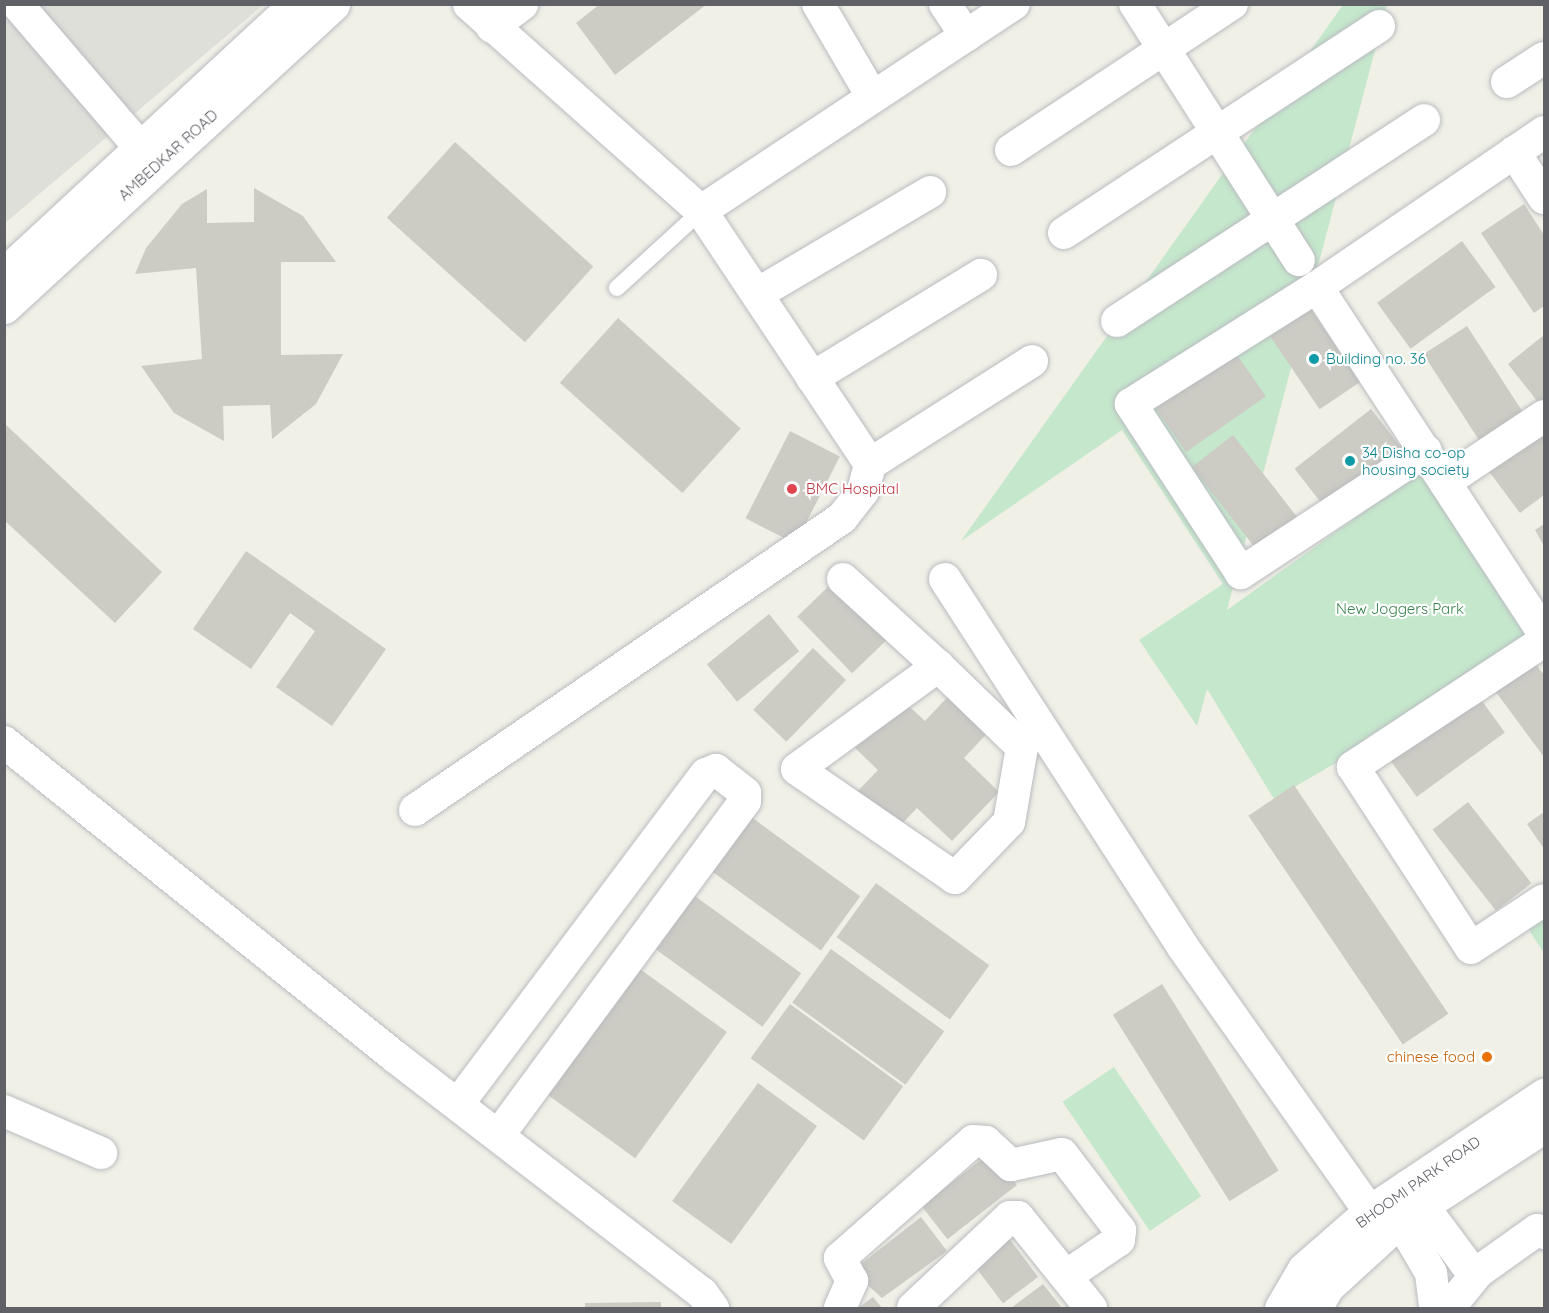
<!DOCTYPE html>
<style>
body{margin:0}
#map{position:relative;width:1549px;height:1313px;overflow:hidden;background:#f0f0e7;font-family:Quicksand,sans-serif}
div>[style]{position:absolute}
[style*='--x']{left:calc(var(--x)*1px);top:calc(var(--y)*1px);width:calc(var(--w)*1px);rotate:calc(var(--a)*1deg)}
.industrial>*{inset:0;background:#dfdfd9}
.green>*{inset:0;background:#c5e7cc;transform-origin:0 0}
.building>*{inset:0;background:#cccbc4;transform-origin:0 0}
.roads{filter:drop-shadow(0 0 2px #b9bbc0) drop-shadow(0 0 2px #b9bbc0)}
.lane>*{height:16px;margin:-8px;padding:0 8px;transform-origin:8px;border-radius:8px;background:#fff}
.street>*{height:32px;margin:-16px;padding:0 16px;transform-origin:16px;border-radius:16px;background:#fff}
.secondary>*{height:33px;margin:-16.5px;padding:0 16.5px;transform-origin:16.5px;border-radius:16.5px;background:#fff}
.dots>*{width:16px;height:16px;translate:-50% -50%;box-sizing:border-box;border:3px solid #fff;border-radius:50%}
span{translate:-50% -50%;white-space:nowrap;text-align:center;line-height:1.15;-webkit-text-stroke:4.5px #fff;paint-order:stroke}
.street-label{font-size:15px;color:#5f6167}
.culture-label{font-size:15px;color:#0d838f}
.left{translate:0 -50%;text-align:left}
.health-label{font-size:15px;color:#be3a42}
.park-label{font-size:15px;color:#38844b}
.food-label{font-size:15px;color:#c56008}
.right{translate:-100% -50%;text-align:right}
.frame{position:absolute;inset:0;border:6px solid #5f6167;pointer-events:none}
</style>
<div id="map">
<div class="industrial">
<div style="clip-path:polygon(5px 5px,263px 5px,5px 223px)"></div>
</div>
<div class="green">
<div style="clip-path:polygon(1343px 5px,1387px 5px,1227px 610px,1422px 470px,1544px 641px,1274px 799px,1207px 689px,1197px 726px,1139px 640px,1223px 584px,1122px 430px,961px 541px)"></div>
<div style="clip-path:polygon(1544px 916px,1544px 953px,1527px 927px)"></div>
<div style="left:1114px;top:1067px;width:156px;height:62px;rotate:56deg"></div>
</div>
<div class="building">
<div style="clip-path:polygon(600px 4px,707px 4px,615px 75px,576px 23px)"></div>
<div style="left:455px;top:142px;width:186px;height:102px;rotate:42deg"></div>
<div style="clip-path:polygon(254px 188px,303px 216px,336px 262px,281px 262px,281px 355px,343px 354px,316px 404px,272px 439px,270px 405px,223px 406px,224px 441px,174px 413px,141px 366px,202px 359px,196px 268px,135px 274px,146px 248px,182px 204px,207px 189px,207px 223px,254px 222px)"></div>
<div style="clip-path:polygon(1524px 204px,1544px 235px,1544px 306px,1534px 313px,1481px 233px)"></div>
<div style="left:1462px;top:241px;width:57px;height:105px;rotate:54deg"></div>
<div style="left:1311px;top:309px;width:88px;height:49px;rotate:56deg"></div>
<div style="left:618px;top:318px;width:165px;height:87px;rotate:42deg"></div>
<div style="left:1467px;top:326px;width:106px;height:52px;rotate:57deg"></div>
<div style="clip-path:polygon(1544px 335px,1544px 404px,1541px 406px,1508px 364px)"></div>
<div style="left:1232px;top:348px;width:59px;height:97px;rotate:55deg"></div>
<div style="left:1371px;top:409px;width:58px;height:97px;rotate:52deg"></div>
<div style="clip-path:polygon(4px 423px,162px 572px,115px 623px,4px 520px)"></div>
<div style="clip-path:polygon(1544px 428px,1544px 495px,1520px 513px,1488px 470px)"></div>
<div style="left:790px;top:431px;width:56px;height:98px;rotate:27deg"></div>
<div style="left:1233px;top:435px;width:110px;height:52px;rotate:52deg"></div>
<div style="clip-path:polygon(1544px 524px,1544px 546px,1535px 530px)"></div>
<div style="clip-path:polygon(246px 551px,386px 649px,332px 726px,276px 687px,315px 631px,290px 613px,251px 669px,193px 629px)"></div>
<div style="left:834px;top:581px;width:79px;height:51px;rotate:46deg"></div>
<div style="left:769px;top:614px;width:48px;height:80px;rotate:51deg"></div>
<div style="left:813px;top:648px;width:46px;height:86px;rotate:44deg"></div>
<div style="clip-path:polygon(1529px 655px,1544px 675px,1544px 757px,1490px 684px)"></div>
<div style="clip-path:polygon(956px 688px,995px 725px,964px 758px,999px 792px,952px 841px,917px 808px,894px 832px,854px 795px,878px 770px,854px 747px,900px 698px,925px 721px)"></div>
<div style="left:1479px;top:697px;width:44px;height:109px;rotate:54deg"></div>
<div style="left:1294px;top:785px;width:276px;height:55px;rotate:56deg"></div>
<div style="left:1468px;top:802px;width:103px;height:45px;rotate:52deg"></div>
<div style="clip-path:polygon(1544px 812px,1544px 849px,1527px 824px)"></div>
<div style="left:747px;top:814px;width:140px;height:67px;rotate:36deg"></div>
<div style="left:876px;top:883px;width:140px;height:67px;rotate:36deg"></div>
<div style="left:688px;top:891px;width:140px;height:66px;rotate:36deg"></div>
<div style="left:831px;top:949px;width:140px;height:66px;rotate:36deg"></div>
<div style="left:629px;top:961px;width:121px;height:156px;rotate:36deg"></div>
<div style="left:1162px;top:984px;width:220px;height:58px;rotate:58deg"></div>
<div style="left:790px;top:1004px;width:140px;height:67px;rotate:36deg"></div>
<div style="left:758px;top:1083px;width:73px;height:146px;rotate:36deg"></div>
<div style="left:991px;top:1152px;width:42px;height:88px;rotate:52deg"></div>
<div style="clip-path:polygon(921px 1217px,947px 1251px,882px 1298px,852px 1271px)"></div>
<div style="left:1008px;top:1237px;width:50px;height:44px;rotate:53deg"></div>
<div style="clip-path:polygon(1043px 1284px,1062px 1308px,1011px 1308px)"></div>
<div style="clip-path:polygon(873px 1297px,882px 1308px,858px 1308px)"></div>
<div style="clip-path:polygon(661px 1302px,661px 1308px,585px 1308px,585px 1303px)"></div>
</div>
<div class="roads">
<div class="lane">
<div style="--x:617;--y:288;--w:114;--a:-42.5"></div>
</div>
<div class="street">
<div style="--x:17;--y:4;--w:213;--a:49.4"></div>
<div style="--x:818;--y:4;--w:107;--a:59.6"></div>
<div style="--x:945;--y:4;--w:38;--a:57"></div>
<div style="--x:1135;--y:4;--w:304;--a:57.4"></div>
<div style="--x:492;--y:27;--w:38;--a:-37"></div>
<div style="--x:1507;--y:82;--w:44;--a:-33"></div>
<div style="--x:1011;--y:150;--w:265;--a:-33.5"></div>
<div style="--x:1514;--y:152;--w:55;--a:56.9"></div>
<div style="--x:701;--y:211;--w:375;--a:-33.5"></div>
<div style="--x:1064;--y:233;--w:377;--a:-33.3"></div>
<div style="--x:1317;--y:287;--w:415;--a:56.8"></div>
<div style="--x:757;--y:294;--w:201;--a:-30.5"></div>
<div style="--x:1117;--y:321;--w:367;--a:-33.2"></div>
<div style="--x:812;--y:378;--w:198;--a:-31.4"></div>
<div style="--x:1426;--y:451;--w:222;--a:146.6"></div>
<div style="--x:1241;--y:573;--w:202;--a:-123.1"></div>
<div style="--x:1131;--y:404;--w:220;--a:-32.2"></div>
<div style="--x:1317;--y:287;--w:275;--a:-34.3"></div>
<div style="--x:870;--y:464;--w:192;--a:-32.4"></div>
<div style="--x:1445;--y:482;--w:119;--a:-33.7"></div>
<div style="--x:843;--y:579;--w:129;--a:42.5"></div>
<div style="--x:938;--y:666;--w:117;--a:44"></div>
<div style="--x:1022;--y:747;--w:76;--a:99.8"></div>
<div style="--x:1009;--y:822;--w:78;--a:134"></div>
<div style="--x:955;--y:878;--w:192;--a:-145.4"></div>
<div style="--x:797;--y:769;--w:175;--a:-36.1"></div>
<div style="--x:945;--y:579;--w:438;--a:57.1"></div>
<div style="--x:1183;--y:947;--w:350;--a:54.8"></div>
<div style="--x:1544;--y:641;--w:229;--a:146.6"></div>
<div style="--x:1353;--y:767;--w:216;--a:56.9"></div>
<div style="--x:1471;--y:948;--w:87;--a:-33.3"></div>
<div style="--x:4;--y:742;--w:501;--a:38.84"></div>
<div style="--x:394;--y:1056;--w:389;--a:37.6"></div>
<div style="--x:702;--y:1293;--w:19;--a:54"></div>
<div style="--x:415;--y:810;--w:517;--a:-34.37"></div>
<div style="--x:842;--y:518;--w:34;--a:-52"></div>
<div style="--x:863;--y:491;--w:28;--a:-75"></div>
<div style="--x:870;--y:464;--w:304;--a:-123.7"></div>
<div style="--x:701;--y:211;--w:311;--a:-138.3"></div>
<div style="--x:458;--y:1104;--w:413;--a:-53.1"></div>
<div style="--x:706;--y:774;--w:11;--a:-22"></div>
<div style="--x:716;--y:770;--w:37;--a:38"></div>
<div style="--x:745;--y:793;--w:8;--a:90"></div>
<div style="--x:745;--y:801;--w:415;--a:126.4"></div>
<div style="--x:4;--y:1111;--w:106;--a:23.4"></div>
<div style="--x:1408;--y:1186;--w:102;--a:53.4"></div>
<div style="--x:1469;--y:1268;--w:10;--a:24"></div>
<div style="--x:1478;--y:1272;--w:72;--a:-35.4"></div>
<div style="--x:1537;--y:1230;--w:8;--a:23"></div>
<div style="--x:1388;--y:1200;--w:85;--a:59.5"></div>
<div style="--x:1431;--y:1273;--w:35;--a:83"></div>
<div style="--x:840;--y:1308;--w:30;--a:-66"></div>
<div style="--x:852;--y:1281;--w:26;--a:-118"></div>
<div style="--x:840;--y:1258;--w:177;--a:-41.3"></div>
<div style="--x:973;--y:1141;--w:13;--a:4"></div>
<div style="--x:986;--y:1142;--w:34;--a:43"></div>
<div style="--x:1011;--y:1165;--w:52;--a:-12.2"></div>
<div style="--x:1062;--y:1154;--w:96;--a:52.7"></div>
<div style="--x:1120;--y:1230;--w:10;--a:96"></div>
<div style="--x:1119;--y:1240;--w:64;--a:145.8"></div>
<div style="--x:913;--y:1308;--w:133;--a:-43.2"></div>
<div style="--x:1010;--y:1217;--w:8;--a:0"></div>
<div style="--x:1018;--y:1217;--w:117;--a:51.3"></div>
<div style="--x:1449;--y:1308;--w:46;--a:-51.1"></div>
</div>
<div class="secondary">
<div style="--x:4;--y:274;--w:398;--a:-42.8"></div>
<div style="--x:4;--y:307;--w:447;--a:-42.6"></div>
<div style="--x:1281;--y:1308;--w:45;--a:-59.5"></div>
<div style="--x:1304;--y:1269;--w:86;--a:-41.2"></div>
<div style="--x:1369;--y:1212;--w:211;--a:-33.8"></div>
<div style="--x:1315;--y:1308;--w:24;--a:-60"></div>
<div style="--x:1327;--y:1287;--w:99;--a:-42.5"></div>
<div style="--x:1400;--y:1220;--w:172;--a:-33.1"></div>
</div>
</div>
<div class="dots">
<div style="left:1314px;top:359px;background:#0f9aa8"></div>
<div style="left:1350px;top:461px;background:#0f9aa8"></div>
<div style="left:792px;top:489px;background:#e0444e"></div>
<div style="left:1487px;top:1057px;background:#e8710a"></div>
</div>
<div class="street-label">
<span style="left:168px;top:155px;rotate:-42deg">AMBEDKAR ROAD</span>
<span style="left:1418px;top:1182px;rotate:-35deg">BHOOMI PARK ROAD</span>
</div>
<div class="culture-label">
<span class="left" style="left:1326px;top:359px">Building no. 36</span>
<span class="left" style="left:1362px;top:461px">34 Disha co-op<br>housing society</span>
</div>
<div class="health-label">
<span class="left" style="left:806px;top:489px">BMC Hospital</span>
</div>
<div class="park-label">
<span style="left:1400px;top:609px">New Joggers Park</span>
</div>
<div class="food-label">
<span class="right" style="left:1475px;top:1057px">chinese food</span>
</div>
<div class="frame"></div>
</div>
